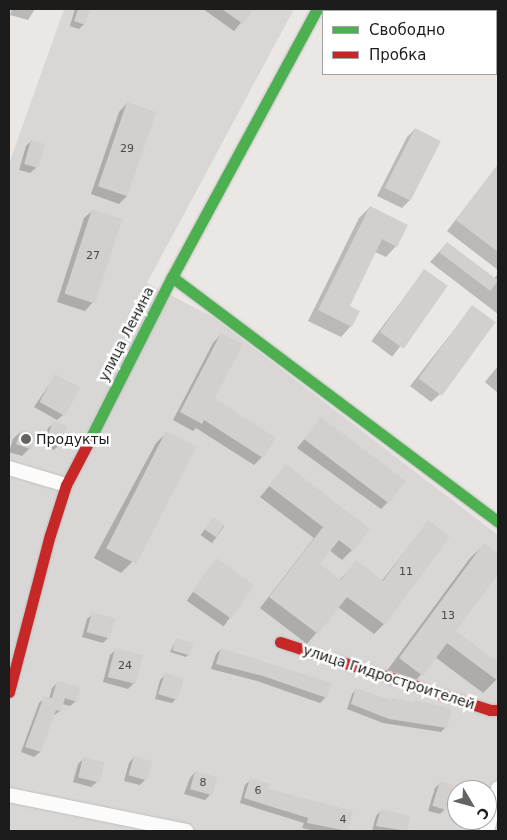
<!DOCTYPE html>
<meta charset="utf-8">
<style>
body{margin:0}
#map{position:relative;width:507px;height:840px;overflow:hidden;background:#eae7e4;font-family:"DejaVu Sans",sans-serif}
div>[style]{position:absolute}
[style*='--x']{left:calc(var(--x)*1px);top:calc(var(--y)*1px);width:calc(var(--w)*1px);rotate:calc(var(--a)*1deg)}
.residential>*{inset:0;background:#d9d7d6}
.shadow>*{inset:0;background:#0003;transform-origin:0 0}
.building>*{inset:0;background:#d2cfcd;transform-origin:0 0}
.roads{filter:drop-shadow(0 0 1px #c1c0bf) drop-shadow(0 0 1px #c1c0bf)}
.street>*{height:14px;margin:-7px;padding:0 7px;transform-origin:7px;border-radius:7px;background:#fcfbfb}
.fast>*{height:11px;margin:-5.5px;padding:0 5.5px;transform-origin:5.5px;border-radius:5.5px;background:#4caf50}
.jam>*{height:11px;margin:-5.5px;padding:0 5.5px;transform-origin:5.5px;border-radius:5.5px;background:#c62828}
.dots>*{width:14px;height:14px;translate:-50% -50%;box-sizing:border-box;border:2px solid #fff;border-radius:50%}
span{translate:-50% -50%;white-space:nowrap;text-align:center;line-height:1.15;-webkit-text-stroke:5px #fff;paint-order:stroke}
.number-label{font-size:11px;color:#4a4948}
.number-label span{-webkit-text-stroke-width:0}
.street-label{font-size:14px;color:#1c1c1c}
.poi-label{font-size:14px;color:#1c1c1c}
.left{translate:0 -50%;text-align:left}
.frame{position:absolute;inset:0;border:10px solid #1c1c1c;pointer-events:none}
.legend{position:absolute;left:322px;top:10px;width:175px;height:65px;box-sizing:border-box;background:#fff;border:1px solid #a4a4a4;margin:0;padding:6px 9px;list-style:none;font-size:15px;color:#1c1c1c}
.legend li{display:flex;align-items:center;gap:10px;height:25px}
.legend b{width:25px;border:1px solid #a4a4a4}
.north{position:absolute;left:447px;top:780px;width:50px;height:50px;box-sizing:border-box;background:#fff;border:1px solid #a4a4a4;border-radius:50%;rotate:127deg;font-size:14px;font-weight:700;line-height:20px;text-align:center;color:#1c1c1c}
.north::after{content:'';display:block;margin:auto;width:18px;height:22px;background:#646362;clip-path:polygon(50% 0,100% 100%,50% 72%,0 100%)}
</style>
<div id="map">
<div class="residential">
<div style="clip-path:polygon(evenodd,64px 9px,294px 9px,147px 283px,213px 317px,498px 535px,498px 831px,9px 831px,9px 164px,64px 9px,457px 790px,487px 790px,487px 820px,457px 820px,457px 790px)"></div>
</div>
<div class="shadow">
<div style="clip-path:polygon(12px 9px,35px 9px,28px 20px,10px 15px)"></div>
<div style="clip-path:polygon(75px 9px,89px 9px,84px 24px,79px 29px,70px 26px)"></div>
<div style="clip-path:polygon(203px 9px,252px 9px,234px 31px)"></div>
<div style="clip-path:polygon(127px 103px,127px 196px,119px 204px,91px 194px,119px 112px)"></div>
<div style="clip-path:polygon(415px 129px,410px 200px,402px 208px,377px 196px,407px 137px)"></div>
<div style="clip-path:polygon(31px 141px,36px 168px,30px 173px,19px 170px,26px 146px)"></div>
<div style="clip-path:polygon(498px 165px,498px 270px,447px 231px)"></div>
<div style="clip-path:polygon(370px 207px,396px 246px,386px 257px,375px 252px,348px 306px,351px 326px,341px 337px,308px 321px,359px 218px)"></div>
<div style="clip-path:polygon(93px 210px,93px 302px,85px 311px,57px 302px,84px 218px)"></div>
<div style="clip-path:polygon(447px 243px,494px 279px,498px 273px,498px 314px,430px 262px)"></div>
<div style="left:425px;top:270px;width:26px;height:89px;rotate:37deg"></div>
<div style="clip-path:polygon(472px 307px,440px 394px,431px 402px,410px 386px)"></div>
<div style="clip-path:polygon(221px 334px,213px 399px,262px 457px,254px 465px,196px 428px,193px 431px,173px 420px,213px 343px)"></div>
<div style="clip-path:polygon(498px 366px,498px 393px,485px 382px)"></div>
<div style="clip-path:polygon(55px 376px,63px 415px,57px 420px,34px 407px)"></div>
<div style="clip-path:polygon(321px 419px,389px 501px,381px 509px,297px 448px)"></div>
<div style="clip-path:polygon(54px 423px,59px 445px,54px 450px,42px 446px,48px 428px)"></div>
<div style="clip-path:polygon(22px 430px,34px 435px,30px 448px,22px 456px,9px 452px,13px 439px)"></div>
<div style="clip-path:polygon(167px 432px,132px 562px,121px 573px,94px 558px,156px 443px)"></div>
<div style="clip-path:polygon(286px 466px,352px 550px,342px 560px,329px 550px,318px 564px,339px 581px,356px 562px,381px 582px,428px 522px,384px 624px,374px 634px,338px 607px,307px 644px,260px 608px,314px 538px,260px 497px)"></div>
<div style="left:213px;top:518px;width:14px;height:21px;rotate:36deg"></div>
<div style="clip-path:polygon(484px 545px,498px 555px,498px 572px,455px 631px,498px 664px,498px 678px,483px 693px,435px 657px,409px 689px,386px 672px,470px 558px)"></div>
<div style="left:216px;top:559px;width:45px;height:51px;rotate:35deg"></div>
<div style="clip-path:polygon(93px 614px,109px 637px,103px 643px,82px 637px,87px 619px)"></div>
<div style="clip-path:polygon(176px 640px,188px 655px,186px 657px,170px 652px)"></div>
<div style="clip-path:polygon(116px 649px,141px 656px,133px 684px,128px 689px,103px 682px,110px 655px)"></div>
<div style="clip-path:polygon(221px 649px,326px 697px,320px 703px,257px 681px,211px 669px,216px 654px)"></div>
<div style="clip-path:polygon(165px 675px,177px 698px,172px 703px,155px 699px,160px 680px)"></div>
<div style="clip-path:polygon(58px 682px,76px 701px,70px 706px,62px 704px,60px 711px,53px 716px,40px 752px,34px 757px,21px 752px,39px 703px,45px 698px,49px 699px,52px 688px)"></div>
<div style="clip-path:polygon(357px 689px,391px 702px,394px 699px,446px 727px,441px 732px,383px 723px,347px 709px,352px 694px)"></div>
<div style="clip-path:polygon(134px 757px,145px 780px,140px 785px,124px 781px,129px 763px)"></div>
<div style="clip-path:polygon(84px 758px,97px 782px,91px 787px,73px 782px,78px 764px)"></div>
<div style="clip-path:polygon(195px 772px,210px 795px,205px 800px,184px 794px,190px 778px)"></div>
<div style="clip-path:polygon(250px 780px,268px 790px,352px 812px,347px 831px,315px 831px,302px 828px,304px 823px,240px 803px,245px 785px)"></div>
<div style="clip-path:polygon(440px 783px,452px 786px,445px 809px,440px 814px,428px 811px,435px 788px)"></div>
<div style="clip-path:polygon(381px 811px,409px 817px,406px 831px,372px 831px,376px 816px)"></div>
</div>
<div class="building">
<div style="clip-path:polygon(78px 9px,90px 9px,85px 25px,74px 21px)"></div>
<div style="clip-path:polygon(222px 9px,254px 9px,243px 24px)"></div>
<div style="left:127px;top:102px;width:31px;height:89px;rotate:19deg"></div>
<div style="left:415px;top:128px;width:29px;height:67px;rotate:27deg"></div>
<div style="left:31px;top:140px;width:15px;height:25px;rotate:16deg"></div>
<div style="clip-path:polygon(498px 164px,498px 252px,456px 220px)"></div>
<div style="clip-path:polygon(370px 206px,408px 225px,397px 247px,382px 239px,350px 306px,360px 311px,352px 327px,318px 310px)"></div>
<div style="left:92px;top:209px;width:32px;height:89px;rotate:18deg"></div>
<div style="left:447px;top:242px;width:64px;height:13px;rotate:37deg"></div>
<div style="left:424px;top:269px;width:29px;height:77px;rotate:35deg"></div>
<div style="left:472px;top:305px;width:29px;height:91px;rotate:36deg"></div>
<div style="clip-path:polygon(221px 333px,243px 344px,215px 398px,276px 438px,263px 458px,204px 420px,202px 424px,180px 412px)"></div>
<div style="left:55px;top:374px;width:29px;height:32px;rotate:29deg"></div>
<div style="left:321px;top:417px;width:106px;height:28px;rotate:37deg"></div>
<div style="left:53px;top:421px;width:15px;height:21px;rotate:20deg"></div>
<div style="left:21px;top:429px;width:16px;height:16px;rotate:18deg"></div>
<div style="left:166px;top:431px;width:34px;height:132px;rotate:27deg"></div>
<div style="clip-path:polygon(286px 464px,370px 529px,353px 551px,339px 540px,320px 564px,341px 580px,356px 560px,383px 581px,428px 520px,450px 536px,385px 625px,347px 597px,318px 634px,269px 597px,323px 527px,269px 486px)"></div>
<div style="left:213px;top:517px;width:14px;height:15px;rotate:34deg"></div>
<div style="clip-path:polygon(484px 543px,498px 554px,498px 574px,456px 631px,498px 662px,498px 681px,447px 643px,423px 676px,399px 658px)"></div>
<div style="left:216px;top:558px;width:47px;height:41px;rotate:35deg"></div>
<div style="left:92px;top:612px;width:24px;height:21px;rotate:15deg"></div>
<div style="left:176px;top:638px;width:18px;height:13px;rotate:16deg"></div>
<div style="left:115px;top:648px;width:29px;height:30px;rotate:14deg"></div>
<div style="clip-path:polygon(221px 648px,332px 683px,327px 698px,263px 676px,216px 664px)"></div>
<div style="left:165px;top:673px;width:20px;height:22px;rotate:18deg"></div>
<div style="clip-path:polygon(57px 681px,81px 687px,77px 702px,65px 698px,61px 712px,56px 710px,41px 752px,25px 747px,44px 696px,52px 698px)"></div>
<div style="clip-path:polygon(356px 688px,393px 701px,394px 698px,414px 703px,415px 700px,452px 709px,447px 728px,389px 719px,351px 704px)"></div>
<div style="left:134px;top:756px;width:19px;height:20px;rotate:16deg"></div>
<div style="left:83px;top:757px;width:22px;height:21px;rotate:13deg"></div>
<div style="left:195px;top:771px;width:23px;height:19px;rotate:15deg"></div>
<div style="clip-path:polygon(250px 778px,271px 784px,269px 789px,353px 811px,348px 831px,307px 823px,308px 818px,244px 798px)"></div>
<div style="left:440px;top:781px;width:14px;height:26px;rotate:17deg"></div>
<div style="clip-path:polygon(381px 809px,410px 816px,407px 831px,376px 826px)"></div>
</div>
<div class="roads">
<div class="street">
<div style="--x:9;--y:468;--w:59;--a:16.6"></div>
<div style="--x:9;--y:795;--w:181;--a:11.5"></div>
<div style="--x:487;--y:831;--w:44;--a:-75.7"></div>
</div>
<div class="fast">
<div style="--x:172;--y:277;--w:408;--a:36.9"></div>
<div style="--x:90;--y:439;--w:182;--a:-63.2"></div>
<div style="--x:172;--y:277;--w:305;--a:-61.6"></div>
</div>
<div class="jam">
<div style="--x:280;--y:642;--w:221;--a:17.9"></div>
<div style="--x:490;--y:710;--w:8;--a:0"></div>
<div style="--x:9;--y:692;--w:162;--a:-75.4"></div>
<div style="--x:50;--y:535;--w:52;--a:-72.3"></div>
<div style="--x:66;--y:485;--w:52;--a:-62.4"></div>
</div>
</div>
<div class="dots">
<div style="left:26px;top:439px;background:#646362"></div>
</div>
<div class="number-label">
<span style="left:127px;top:149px">29</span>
<span style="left:93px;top:256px">27</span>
<span style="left:406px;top:572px">11</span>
<span style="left:448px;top:616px">13</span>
<span style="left:125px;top:666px">24</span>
<span style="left:203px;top:783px">8</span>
<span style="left:258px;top:791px">6</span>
<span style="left:343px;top:820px">4</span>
</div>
<div class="street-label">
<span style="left:126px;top:334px;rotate:-63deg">улица Ленина</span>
<span style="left:389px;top:677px;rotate:18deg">улица Гидростроителей</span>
</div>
<div class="poi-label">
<span class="left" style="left:36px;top:439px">Продукты</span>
</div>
<div class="frame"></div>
<ul class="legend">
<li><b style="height:6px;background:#4caf50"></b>Свободно</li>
<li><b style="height:6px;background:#c62828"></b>Пробка</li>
</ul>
<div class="north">С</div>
</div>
